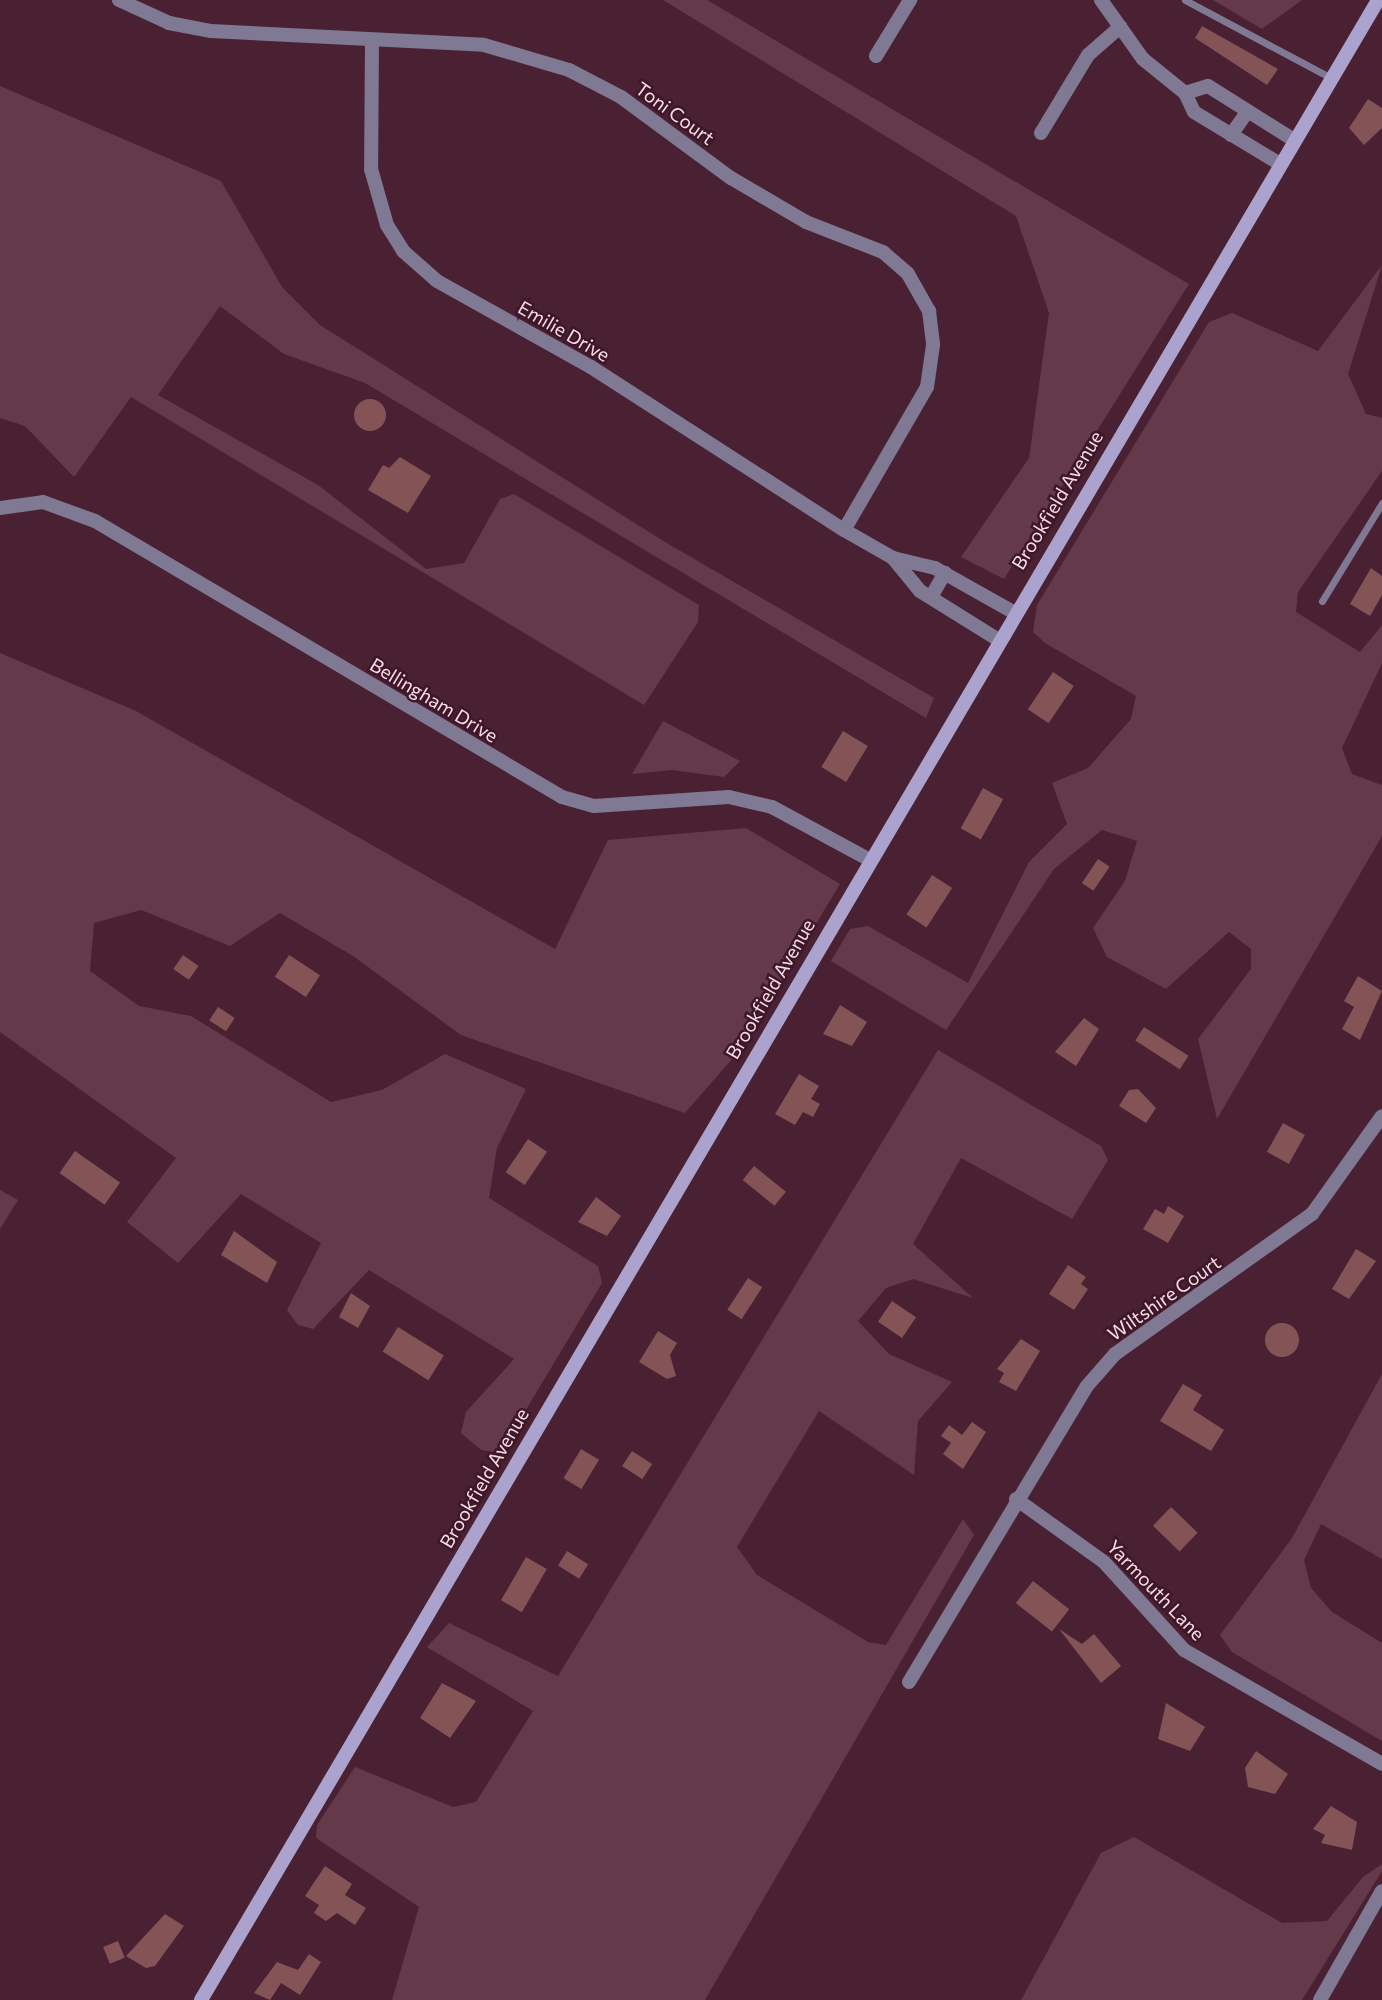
<!DOCTYPE html>
<style>
body{margin:0}
#map{position:relative;width:1382px;height:2000px;overflow:hidden;background:#4a2133;font-family:Commissioner,sans-serif}
div>[style]{position:absolute}
[style*='--x']{left:calc(var(--x)*1px);top:calc(var(--y)*1px);width:calc(var(--w)*1px);rotate:calc(var(--a)*1deg)}
.green>*{inset:0;background:#64394a}
.building>*{inset:0;background:#835356;transform-origin:0 0}
.round{border-radius:50%}
.service>*{height:7px;margin:-3.5px;padding:0 3.5px;transform-origin:3.5px;border-radius:3.5px;background:#7f7994}
.minor>*{height:14px;margin:-7px;padding:0 7px;transform-origin:7px;border-radius:7px;background:#7f7994}
.secondary>*{height:14px;margin:-7px;padding:0 7px;transform-origin:7px;border-radius:7px;background:#aba2cd}
span{translate:-50% -50%;white-space:nowrap;text-align:center;line-height:1.15;-webkit-text-stroke:5px #3e1729;paint-order:stroke}
.street-label{font-size:19px;color:#f7dce6}
</style>
<div id="map">
<div class="green">
<div style="clip-path:polygon(663px 0,707px 0,1189px 284px,1004px 579px,961px 557px,1029px 458px,1049px 313px,1016px 216px)"></div>
<div style="clip-path:polygon(1213px 0,1302px 0,1262px 29px)"></div>
<div style="clip-path:polygon(0 86px,221px 181px,282px 287px,320px 325px,665px 542px,934px 698px,926px 718px,365px 383px,284px 354px,220px 306px,158px 395px,318px 485px,426px 569px,464px 563px,500px 499px,514px 494px,699px 605px,698px 622px,644px 705px,131px 397px,74px 477px,25px 426px,0 418px)"></div>
<div style="clip-path:polygon(1382px 265px,1348px 374px,1366px 414px,1382px 418px,1382px 471px,1298px 592px,1296px 612px,1360px 652px,1382px 625px,1382px 663px,1342px 748px,1352px 774px,1382px 785px,1382px 836px,1217px 1119px,1198px 1039px,1251px 969px,1251px 949px,1229px 932px,1166px 989px,1107px 957px,1093px 928px,1125px 881px,1137px 841px,1102px 830px,1054px 869px,946px 1030px,831px 961px,850px 929px,868px 926px,968px 983px,1029px 862px,1067px 824px,1052px 783px,1088px 768px,1131px 719px,1136px 696px,1045px 643px,1033px 632px,1037px 605px,1209px 322px,1232px 313px,1318px 351px)"></div>
<div style="clip-path:polygon(0 653px,136px 711px,555px 949px,608px 840px,746px 828px,840px 884px,739px 1051px,685px 1113px,461px 1035px,353px 956px,280px 913px,230px 946px,141px 910px,94px 923px,90px 971px,139px 1006px,191px 1016px,331px 1102px,382px 1090px,445px 1054px,526px 1089px,497px 1148px,489px 1198px,598px 1266px,602px 1283px,500px 1453px,481px 1450px,461px 1433px,466px 1412px,514px 1359px,369px 1270px,313px 1329px,298px 1325px,287px 1310px,321px 1243px,241px 1194px,178px 1263px,127px 1222px,176px 1158px,0 1032px)"></div>
<div style="clip-path:polygon(663px 721px,740px 761px,724px 777px,672px 770px,632px 774px)"></div>
<div style="clip-path:polygon(938px 1050px,1101px 1146px,1108px 1160px,1072px 1219px,961px 1158px,913px 1244px,973px 1298px,913px 1279px,886px 1288px,858px 1321px,889px 1354px,952px 1382px,918px 1421px,914px 1475px,819px 1411px,737px 1547px,757px 1575px,868px 1642px,886px 1645px,963px 1519px,974px 1535px,705px 2000px,392px 2000px,419px 1907px,316px 1838px,317px 1825px,355px 1767px,453px 1807px,476px 1802px,533px 1711px,427px 1647px,449px 1623px,558px 1676px)"></div>
<div style="clip-path:polygon(0 1190px,18px 1200px,0 1229px)"></div>
<div style="clip-path:polygon(1382px 1374px,1382px 1559px,1321px 1524px,1304px 1560px,1311px 1588px,1332px 1612px,1382px 1643px,1382px 1741px,1232px 1652px,1220px 1635px,1292px 1538px)"></div>
<div style="clip-path:polygon(1134px 1837px,1282px 1923px,1327px 1921px,1363px 1877px,1382px 1864px,1382px 1871px,1302px 2000px,1021px 2000px,1101px 1853px)"></div>
</div>
<div class="building">
<div style="clip-path:polygon(1202px 26px,1278px 69px,1267px 85px,1195px 38px)"></div>
<div style="clip-path:polygon(1368px 99px,1382px 108px,1382px 128px,1364px 145px,1349px 128px)"></div>
<div class="round" style="left:354px;top:399px;width:32px;height:32px"></div>
<div style="clip-path:polygon(400px 457px,431px 476px,408px 513px,368px 490px,383px 465px,389px 468px)"></div>
<div style="clip-path:polygon(1371px 568px,1382px 576px,1382px 595px,1370px 616px,1350px 604px)"></div>
<div style="left:1053px;top:672px;width:25px;height:45px;rotate:34deg"></div>
<div style="left:843px;top:731px;width:29px;height:42px;rotate:31deg"></div>
<div style="left:983px;top:788px;width:23px;height:46px;rotate:29deg"></div>
<div style="left:1098px;top:859px;width:14px;height:29px;rotate:34deg"></div>
<div style="left:932px;top:875px;width:24px;height:47px;rotate:33deg"></div>
<div style="left:183px;top:955px;width:19px;height:17px;rotate:35deg"></div>
<div style="left:289px;top:955px;width:37px;height:26px;rotate:33deg"></div>
<div style="clip-path:polygon(1358px 976px,1382px 991px,1360px 1040px,1342px 1029px,1354px 1007px,1344px 1001px)"></div>
<div style="clip-path:polygon(840px 1005px,867px 1022px,852px 1046px,823px 1034px)"></div>
<div style="left:218px;top:1007px;width:20px;height:16px;rotate:33deg"></div>
<div style="clip-path:polygon(1084px 1018px,1099px 1029px,1076px 1066px,1055px 1052px)"></div>
<div style="left:1144px;top:1027px;width:53px;height:16px;rotate:33deg"></div>
<div style="clip-path:polygon(799px 1074px,819px 1086px,811px 1099px,820px 1104px,813px 1117px,803px 1112px,795px 1125px,775px 1114px)"></div>
<div style="clip-path:polygon(1138px 1089px,1156px 1108px,1146px 1123px,1119px 1106px,1129px 1090px)"></div>
<div style="left:1283px;top:1123px;width:25px;height:33px;rotate:29deg"></div>
<div style="left:528px;top:1139px;width:23px;height:40px;rotate:34deg"></div>
<div style="left:75px;top:1151px;width:55px;height:27px;rotate:35deg"></div>
<div style="left:754px;top:1166px;width:41px;height:18px;rotate:39deg"></div>
<div style="clip-path:polygon(596px 1197px,621px 1216px,607px 1236px,578px 1222px)"></div>
<div style="clip-path:polygon(1168px 1206px,1184px 1216px,1168px 1243px,1143px 1229px,1155px 1209px,1164px 1214px)"></div>
<div style="clip-path:polygon(234px 1231px,277px 1262px,267px 1283px,221px 1255px)"></div>
<div style="clip-path:polygon(1356px 1249px,1376px 1261px,1349px 1299px,1332px 1289px)"></div>
<div style="clip-path:polygon(1068px 1265px,1086px 1277px,1081px 1284px,1088px 1289px,1074px 1310px,1049px 1294px)"></div>
<div style="left:748px;top:1278px;width:17px;height:38px;rotate:33deg"></div>
<div style="clip-path:polygon(351px 1293px,370px 1306px,358px 1328px,339px 1317px)"></div>
<div style="left:892px;top:1301px;width:29px;height:25px;rotate:34deg"></div>
<div class="round" style="left:1265px;top:1323px;width:34px;height:34px"></div>
<div style="left:398px;top:1327px;width:54px;height:29px;rotate:32deg"></div>
<div style="clip-path:polygon(658px 1331px,677px 1343px,670px 1355px,676px 1376px,667px 1379px,639px 1362px)"></div>
<div style="clip-path:polygon(1021px 1339px,1040px 1351px,1016px 1391px,999px 1382px,1004px 1373px,997px 1369px)"></div>
<div style="clip-path:polygon(1183px 1384px,1202px 1395px,1193px 1410px,1224px 1430px,1211px 1451px,1160px 1421px)"></div>
<div style="clip-path:polygon(972px 1422px,986px 1432px,963px 1469px,943px 1454px,951px 1443px,941px 1436px,949px 1425px,962px 1435px)"></div>
<div style="left:581px;top:1449px;width:21px;height:34px;rotate:31deg"></div>
<div style="left:632px;top:1451px;width:24px;height:18px;rotate:33deg"></div>
<div style="left:1171px;top:1507px;width:37px;height:26px;rotate:44deg"></div>
<div style="left:567px;top:1551px;width:25px;height:17px;rotate:32deg"></div>
<div style="left:526px;top:1557px;width:24px;height:50px;rotate:30deg"></div>
<div style="left:1033px;top:1581px;width:46px;height:28px;rotate:38deg"></div>
<div style="clip-path:polygon(1059px 1629px,1082px 1644px,1094px 1634px,1121px 1666px,1101px 1683px)"></div>
<div style="clip-path:polygon(442px 1683px,476px 1701px,450px 1738px,420px 1718px)"></div>
<div style="clip-path:polygon(1166px 1703px,1205px 1727px,1190px 1751px,1158px 1739px)"></div>
<div style="clip-path:polygon(1256px 1751px,1288px 1774px,1275px 1794px,1248px 1787px,1245px 1768px)"></div>
<div style="clip-path:polygon(1331px 1806px,1357px 1822px,1352px 1850px,1321px 1843px,1325px 1835px,1313px 1829px)"></div>
<div style="clip-path:polygon(325px 1866px,352px 1884px,345px 1895px,366px 1908px,355px 1925px,337px 1913px,326px 1921px,314px 1913px,319px 1905px,305px 1896px)"></div>
<div style="clip-path:polygon(165px 1914px,184px 1926px,155px 1966px,146px 1968px,126px 1956px)"></div>
<div style="left:118px;top:1941px;width:18px;height:16px;rotate:68deg"></div>
<div style="clip-path:polygon(309px 1954px,321px 1962px,300px 1995px,281px 1983px,270px 2000px,254px 1993px,277px 1962px,298px 1970px)"></div>
</div>
<div class="service">
<div style="--x:1185;--y:0;--w:166;--a:28.1"></div>
<div style="--x:1322;--y:601;--w:115;--a:-58.5"></div>
</div>
<div class="minor">
<div style="--x:119;--y:0;--w:55;--a:24.7"></div>
<div style="--x:169;--y:23;--w:43;--a:10.8"></div>
<div style="--x:211;--y:31;--w:273;--a:2.9"></div>
<div style="--x:484;--y:45;--w:89;--a:16.4"></div>
<div style="--x:569;--y:70;--w:59;--a:27.4"></div>
<div style="--x:621;--y:97;--w:137;--a:36.4"></div>
<div style="--x:731;--y:178;--w:87;--a:30.4"></div>
<div style="--x:806;--y:222;--w:83;--a:21.3"></div>
<div style="--x:883;--y:252;--w:33;--a:41"></div>
<div style="--x:908;--y:274;--w:43;--a:60.4"></div>
<div style="--x:929;--y:311;--w:34;--a:83"></div>
<div style="--x:933;--y:345;--w:42;--a:98.1"></div>
<div style="--x:927;--y:387;--w:165;--a:120.1"></div>
<div style="--x:1101;--y:0;--w:72;--a:54.6"></div>
<div style="--x:1143;--y:59;--w:54;--a:39"></div>
<div style="--x:372;--y:40;--w:129;--a:90.4"></div>
<div style="--x:371;--y:169;--w:58;--a:74.1"></div>
<div style="--x:387;--y:225;--w:31;--a:58"></div>
<div style="--x:403;--y:251;--w:45;--a:41.4"></div>
<div style="--x:437;--y:281;--w:176;--a:29.2"></div>
<div style="--x:591;--y:367;--w:301;--a:32.8"></div>
<div style="--x:844;--y:530;--w:56;--a:29.7"></div>
<div style="--x:893;--y:558;--w:43;--a:13.4"></div>
<div style="--x:935;--y:568;--w:90;--a:29.4"></div>
<div style="--x:876;--y:56;--w:66;--a:-58.7"></div>
<div style="--x:1041;--y:133;--w:91;--a:-58.9"></div>
<div style="--x:1088;--y:55;--w:43;--a:-41.2"></div>
<div style="--x:1231;--y:135;--w:29;--a:-55"></div>
<div style="--x:1280;--y:164;--w:100;--a:-148.8"></div>
<div style="--x:1194;--y:112;--w:21;--a:-115"></div>
<div style="--x:1185;--y:93;--w:24;--a:-17"></div>
<div style="--x:1208;--y:86;--w:102;--a:32.1"></div>
<div style="--x:0;--y:508;--w:43;--a:-7.9"></div>
<div style="--x:43;--y:502;--w:55;--a:20.1"></div>
<div style="--x:95;--y:521;--w:542;--a:30.58"></div>
<div style="--x:562;--y:797;--w:33;--a:16"></div>
<div style="--x:594;--y:806;--w:135;--a:-3.8"></div>
<div style="--x:729;--y:797;--w:44;--a:13.1"></div>
<div style="--x:772;--y:807;--w:109;--a:28.4"></div>
<div style="--x:893;--y:558;--w:43;--a:50.7"></div>
<div style="--x:920;--y:591;--w:91;--a:31.9"></div>
<div style="--x:931;--y:597;--w:28;--a:-60"></div>
<div style="--x:1016;--y:1499;--w:108;--a:35.6"></div>
<div style="--x:1104;--y:1562;--w:119;--a:47.7"></div>
<div style="--x:1184;--y:1650;--w:228;--a:29.9"></div>
<div style="--x:909;--y:1682;--w:345;--a:-59"></div>
<div style="--x:1087;--y:1386;--w:43;--a:-48.8"></div>
<div style="--x:1115;--y:1354;--w:242;--a:-35.4"></div>
<div style="--x:1312;--y:1214;--w:120;--a:-54.5"></div>
<div style="--x:1320;--y:2000;--w:125;--a:-60.4"></div>
</div>
<div class="secondary">
<div style="--x:201;--y:2000;--w:2321;--a:-59.52"></div>
</div>
<div class="street-label">
<span style="left:675px;top:113px;rotate:36deg">Toni Court</span>
<span style="left:564px;top:331px;rotate:30deg">Emilie Drive</span>
<span style="left:1057px;top:500px;rotate:-59deg">Brookfield Avenue</span>
<span style="left:434px;top:700px;rotate:31deg">Bellingham Drive</span>
<span style="left:770px;top:989px;rotate:-60deg">Brookfield Avenue</span>
<span style="left:1164px;top:1298px;rotate:-35deg">Wiltshire Court</span>
<span style="left:484px;top:1478px;rotate:-60deg">Brookfield Avenue</span>
<span style="left:1156px;top:1590px;rotate:46deg">Yarmouth Lane</span>
</div>
</div>
